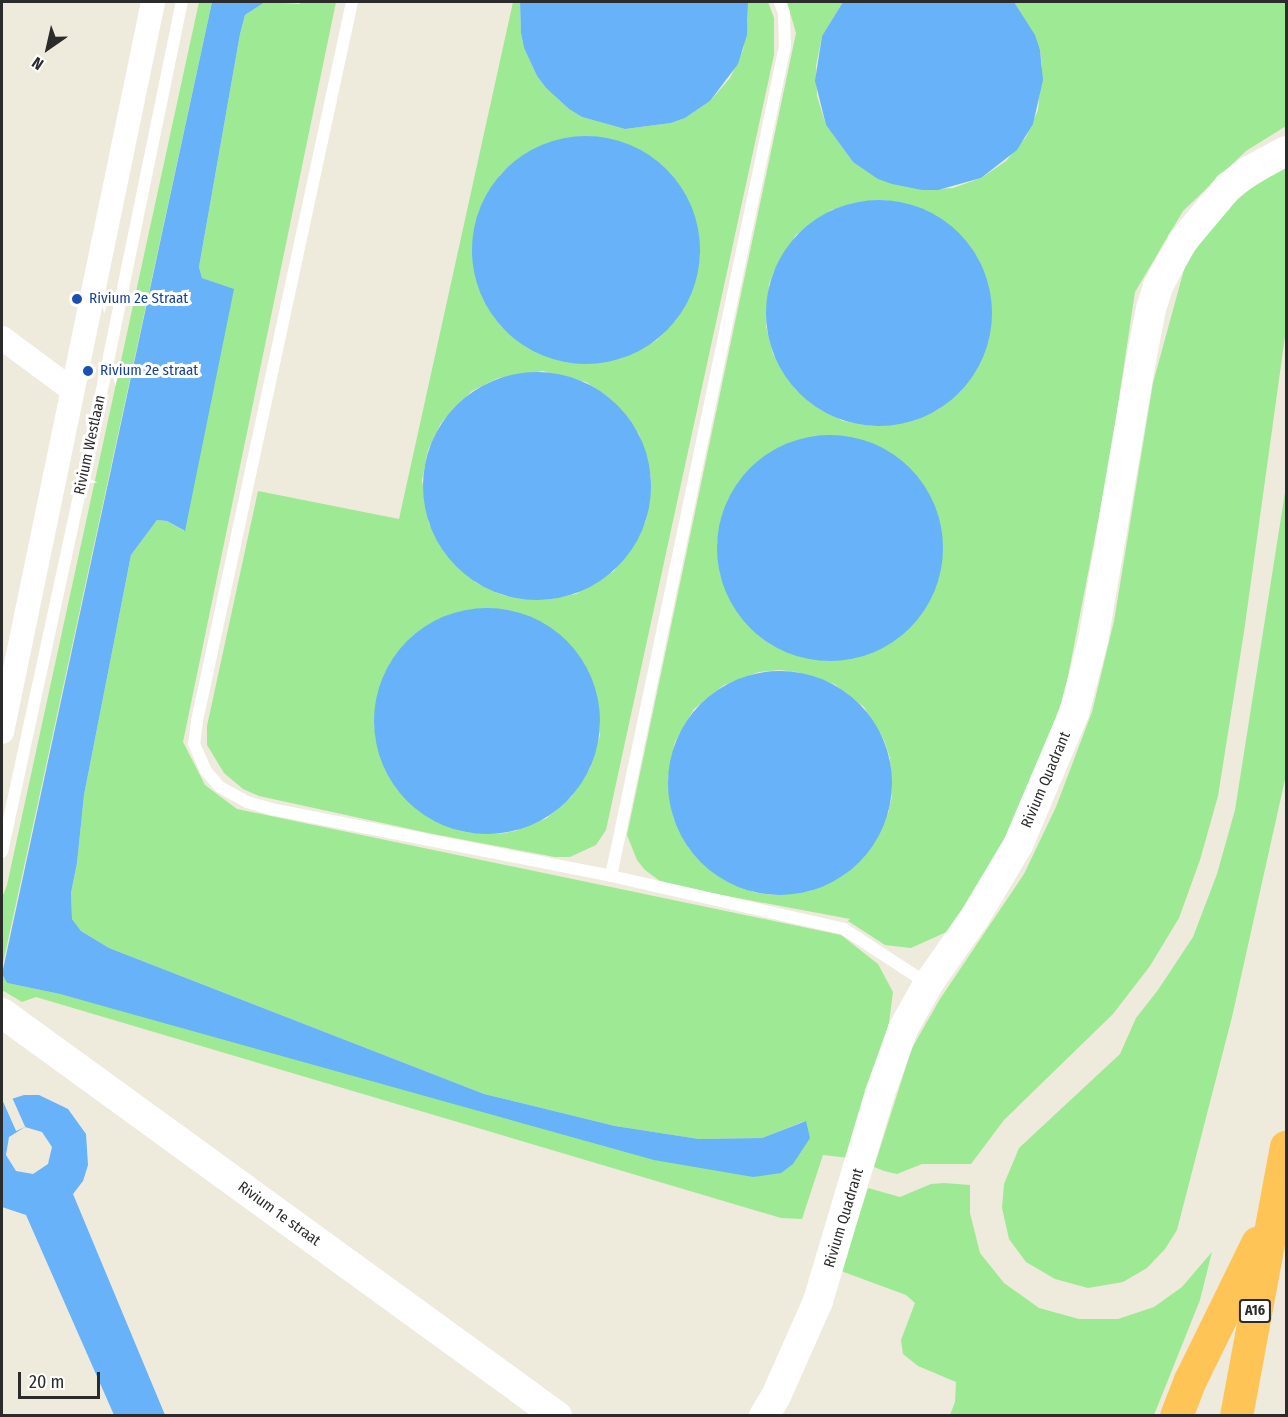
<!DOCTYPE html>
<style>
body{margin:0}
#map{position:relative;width:1288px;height:1417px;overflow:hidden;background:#eeeadc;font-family:"Fira Sans Condensed",sans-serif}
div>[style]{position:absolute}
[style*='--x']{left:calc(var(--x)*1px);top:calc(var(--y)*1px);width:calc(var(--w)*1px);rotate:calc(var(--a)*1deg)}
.green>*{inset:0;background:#9ee994}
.water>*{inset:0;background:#67b2f8}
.round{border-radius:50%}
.pier>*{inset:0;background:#eeeadc;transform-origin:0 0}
.service>*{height:12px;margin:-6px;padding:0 6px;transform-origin:6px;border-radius:6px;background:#fff}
.minor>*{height:24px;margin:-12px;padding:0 12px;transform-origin:12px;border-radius:12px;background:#fff}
.tertiary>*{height:30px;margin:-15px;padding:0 15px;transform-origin:15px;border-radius:15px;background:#fff}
.motorway>*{height:33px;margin:-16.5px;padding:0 16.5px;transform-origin:16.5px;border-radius:16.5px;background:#ffc456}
.dots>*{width:16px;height:16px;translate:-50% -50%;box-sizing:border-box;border:3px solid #fff;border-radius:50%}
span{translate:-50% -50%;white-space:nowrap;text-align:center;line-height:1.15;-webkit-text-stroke:6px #fff;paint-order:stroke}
.shield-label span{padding:2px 4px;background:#fff;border:2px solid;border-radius:4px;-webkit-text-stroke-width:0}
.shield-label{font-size:14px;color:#2b2b2b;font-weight:700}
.transit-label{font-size:15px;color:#164399}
.left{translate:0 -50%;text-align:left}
.street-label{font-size:15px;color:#2b2b2b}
.frame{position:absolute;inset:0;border:3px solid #2b2b2b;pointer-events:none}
.north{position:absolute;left:18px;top:18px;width:60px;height:60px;-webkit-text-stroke:4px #fff;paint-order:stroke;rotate:214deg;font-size:16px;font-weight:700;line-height:24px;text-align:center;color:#2b2b2b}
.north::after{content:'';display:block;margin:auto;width:21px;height:27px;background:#2b2b2b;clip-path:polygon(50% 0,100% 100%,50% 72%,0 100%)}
.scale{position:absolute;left:18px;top:1372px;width:82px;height:27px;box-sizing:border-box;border:3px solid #2b2b2b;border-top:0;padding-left:8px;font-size:18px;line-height:21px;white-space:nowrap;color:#2b2b2b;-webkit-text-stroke:4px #fff;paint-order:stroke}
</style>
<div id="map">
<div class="green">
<div style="clip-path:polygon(199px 2px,212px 2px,2px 968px,2px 898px,7px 885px)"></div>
<div style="clip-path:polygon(265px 2px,300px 4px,300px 2px,336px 2px,183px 742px,205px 785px,237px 809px,841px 935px,878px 964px,893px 992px,889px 1023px,851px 1143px,849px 1158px,823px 1155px,802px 1219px,781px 1218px,36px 997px,22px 1002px,2px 990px,2px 974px,7px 983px,60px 994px,753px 1177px,805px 1121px,762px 1138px,699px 1139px,615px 1126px,484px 1094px,109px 948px,81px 931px,72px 919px,71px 893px,77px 863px,84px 795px,131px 555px,157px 520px,167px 521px,184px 531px,233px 289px,202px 278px,199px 267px,240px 34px,245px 15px)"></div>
<div style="clip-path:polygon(evenodd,513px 2px,520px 2px,521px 33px,524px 48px,537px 76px,546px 88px,569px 109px,582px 117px,625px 129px,671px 123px,685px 118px,710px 101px,730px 78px,743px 50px,748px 20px,748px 2px,768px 2px,774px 18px,774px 55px,606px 830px,596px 845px,570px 857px,555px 857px,433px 834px,259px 796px,243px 789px,224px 773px,207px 745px,207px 726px,258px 491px,399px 519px,513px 2px,587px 136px,628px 145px,653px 158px,673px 177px,693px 214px,700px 255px,690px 296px,676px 320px,657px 340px,620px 359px,578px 363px,538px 353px,514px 338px,495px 318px,477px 280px,473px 239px,479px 211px,500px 175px,510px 165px,546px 144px,587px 136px,513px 2px,543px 371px,586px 382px,611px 399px,639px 434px,651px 476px,646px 521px,614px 571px,576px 594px,546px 600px,502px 595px,475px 582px,429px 524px,422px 480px,428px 450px,441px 423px,472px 391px,498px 378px,543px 371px,513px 2px,476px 609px,510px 611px,600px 719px,600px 735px,590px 768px,572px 796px,547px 818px,515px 831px,499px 834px,465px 832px,449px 827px,396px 787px,387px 773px,376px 741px,374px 724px,384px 675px,403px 646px,414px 635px,459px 612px,476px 609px)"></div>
<div style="clip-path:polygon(evenodd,787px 2px,843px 2px,822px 36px,816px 66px,817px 96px,826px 125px,853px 162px,922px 190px,953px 188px,981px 178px,1006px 161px,1026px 137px,1038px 110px,1042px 65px,1040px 50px,1014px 2px,1286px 2px,1286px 126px,1246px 151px,1183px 211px,1135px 292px,1109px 465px,1065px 692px,1035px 776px,995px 862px,951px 930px,911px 948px,885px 945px,848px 921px,850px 919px,684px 888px,660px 881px,645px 870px,637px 860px,627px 835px,796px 33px,787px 2px,886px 200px,927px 211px,962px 237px,978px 259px,991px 300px,961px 391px,939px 409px,913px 421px,871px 426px,843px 421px,818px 408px,796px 390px,773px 354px,766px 326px,769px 284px,774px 271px,796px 235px,831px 210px,858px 202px,886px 200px,787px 2px,839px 436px,882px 449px,907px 466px,926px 489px,938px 517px,919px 617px,898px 638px,872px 653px,828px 661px,798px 656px,771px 644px,738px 613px,720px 573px,717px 542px,728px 499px,756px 463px,781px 447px,795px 441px,839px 436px,787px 2px,779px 670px,797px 672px,834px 684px,864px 707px,884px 740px,890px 758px,892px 796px,888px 814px,844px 875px,810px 891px,772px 895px,753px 892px,690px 850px,673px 817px,668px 779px,675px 742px,694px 709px,724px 685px,759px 672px,779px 670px)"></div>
<div style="clip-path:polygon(1286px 167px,1286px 329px,1244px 632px,1218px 796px,1200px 860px,1179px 918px,1150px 966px,1113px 1014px,1004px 1120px,971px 1164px,922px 1164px,897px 1174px,884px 1171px,874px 1167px,912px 1048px,940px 999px,1024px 874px,1056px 807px,1092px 712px,1114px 621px,1153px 383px,1185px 266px,1215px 220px,1247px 191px)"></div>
<div style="clip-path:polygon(1286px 486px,1286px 775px,1232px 1017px,1177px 1230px,1165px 1249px,1147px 1268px,1123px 1282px,1088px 1288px,1055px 1279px,1026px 1262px,1009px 1239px,1002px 1208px,1004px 1184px,1019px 1148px,1120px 1054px,1136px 1018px,1158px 990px,1193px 937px,1217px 874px,1235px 810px)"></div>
<div style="clip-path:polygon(944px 1183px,970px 1185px,970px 1213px,980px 1253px,1004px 1283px,1039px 1308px,1079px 1319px,1118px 1319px,1154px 1307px,1182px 1287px,1212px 1252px,1200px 1300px,1154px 1415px,950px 1415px,955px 1402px,956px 1382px,918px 1366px,903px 1354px,901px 1340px,915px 1303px,906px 1295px,841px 1271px,868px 1188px,900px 1197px,931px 1184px)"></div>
</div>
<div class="water">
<div style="clip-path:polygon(212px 2px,265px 2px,245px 15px,240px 34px,199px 267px,202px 278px,234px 289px,185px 531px,167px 521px,157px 520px,131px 555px,84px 795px,77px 863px,71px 893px,72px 919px,81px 931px,109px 948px,484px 1094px,615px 1126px,699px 1139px,762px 1138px,806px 1121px,810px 1138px,793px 1164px,781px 1173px,753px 1177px,654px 1160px,60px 994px,7px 983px,2px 974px)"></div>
<div style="clip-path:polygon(520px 2px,748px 2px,747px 35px,738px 64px,710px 101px,685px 118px,671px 123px,625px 129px,582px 117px,569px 109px,546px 88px,537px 76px,524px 48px,521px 33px)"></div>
<div style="clip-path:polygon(843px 2px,1014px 2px,1035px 35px,1040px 50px,1043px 80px,1033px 124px,1017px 150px,981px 178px,938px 190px,922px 190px,892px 184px,878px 179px,853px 162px,826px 125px,815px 81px,822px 36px)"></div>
<div class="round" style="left:472px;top:136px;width:228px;height:228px"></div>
<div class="round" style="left:766px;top:200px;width:226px;height:226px"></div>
<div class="round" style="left:423px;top:372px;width:228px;height:228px"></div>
<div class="round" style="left:717px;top:435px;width:226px;height:226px"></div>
<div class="round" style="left:374px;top:608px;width:226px;height:226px"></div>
<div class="round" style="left:668px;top:671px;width:224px;height:224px"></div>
<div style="clip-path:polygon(evenodd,24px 1095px,39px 1095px,68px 1109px,86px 1134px,88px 1165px,83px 1181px,73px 1194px,165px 1415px,114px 1415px,26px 1215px,2px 1207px,2px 1102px,24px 1095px,25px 1127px,42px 1132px,52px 1147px,48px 1164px,33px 1174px,16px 1171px,6px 1155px,9px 1137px,25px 1127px)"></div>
</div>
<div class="pier">
<div style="left:11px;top:1095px;width:35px;height:10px;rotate:66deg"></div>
</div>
<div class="service">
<div style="--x:352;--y:2;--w:736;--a:102.17"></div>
<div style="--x:197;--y:721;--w:23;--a:97"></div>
<div style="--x:194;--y:744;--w:30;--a:66"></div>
<div style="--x:206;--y:771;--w:21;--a:49"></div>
<div style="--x:220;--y:787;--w:31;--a:29"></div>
<div style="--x:247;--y:802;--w:25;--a:16"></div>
<div style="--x:271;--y:809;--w:347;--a:11.1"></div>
<div style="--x:611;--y:876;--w:239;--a:12.8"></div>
<div style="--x:844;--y:929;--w:100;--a:33.2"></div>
<div style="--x:2;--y:852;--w:487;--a:-77.8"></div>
<div style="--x:105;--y:376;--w:382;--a:-78.4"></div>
<div style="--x:611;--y:876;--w:848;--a:-78.16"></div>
<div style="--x:785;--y:46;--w:33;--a:-92"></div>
<div style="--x:784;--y:13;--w:12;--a:-110"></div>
</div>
<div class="minor">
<div style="--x:2;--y:338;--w:86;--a:36.5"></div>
<div style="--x:2;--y:732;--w:745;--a:-78.31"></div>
</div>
<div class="tertiary">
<div style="--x:2;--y:1013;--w:686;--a:35.98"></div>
<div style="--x:764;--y:1416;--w:23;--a:-59"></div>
<div style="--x:776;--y:1396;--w:104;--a:-66.1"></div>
<div style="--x:818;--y:1301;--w:217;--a:-73.4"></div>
<div style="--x:880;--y:1093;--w:68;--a:-70.2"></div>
<div style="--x:903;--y:1029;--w:51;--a:-60.9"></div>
<div style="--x:928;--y:984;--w:82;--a:-55"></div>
<div style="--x:975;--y:917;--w:84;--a:-59.2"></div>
<div style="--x:1018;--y:845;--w:143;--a:-67"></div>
<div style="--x:1074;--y:713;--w:74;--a:-75.2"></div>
<div style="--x:1093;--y:641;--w:285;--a:-80.3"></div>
<div style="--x:1141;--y:360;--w:52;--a:-78.9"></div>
<div style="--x:1151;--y:309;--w:24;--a:-73"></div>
<div style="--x:1158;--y:286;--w:50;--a:-61.4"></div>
<div style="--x:1182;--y:242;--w:72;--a:-50.1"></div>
<div style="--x:1228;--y:187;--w:26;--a:-37"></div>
<div style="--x:1249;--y:171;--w:42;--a:-28.4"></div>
</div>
<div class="motorway">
<div style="--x:1176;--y:1416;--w:39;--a:-69"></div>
<div style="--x:1190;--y:1380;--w:153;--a:-63.9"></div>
<div style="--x:1236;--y:1416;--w:274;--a:-79.5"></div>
</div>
<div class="dots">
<div style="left:77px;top:299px;background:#1a4fb4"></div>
<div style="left:88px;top:371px;background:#1a4fb4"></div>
</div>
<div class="shield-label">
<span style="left:1255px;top:1311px">A16</span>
</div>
<div class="transit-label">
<span class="left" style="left:89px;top:299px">Rivium 2e Straat</span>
<span class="left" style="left:100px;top:371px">Rivium 2e straat</span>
</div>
<div class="street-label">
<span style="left:90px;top:445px;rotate:-78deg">Rivium Westlaan</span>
<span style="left:1046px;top:780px;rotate:-67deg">Rivium Quadrant</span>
<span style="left:279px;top:1214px;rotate:36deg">Rivium 1e straat</span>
<span style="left:844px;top:1218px;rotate:-73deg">Rivium Quadrant</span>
</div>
<div class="frame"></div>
<div class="north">N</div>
<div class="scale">20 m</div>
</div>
